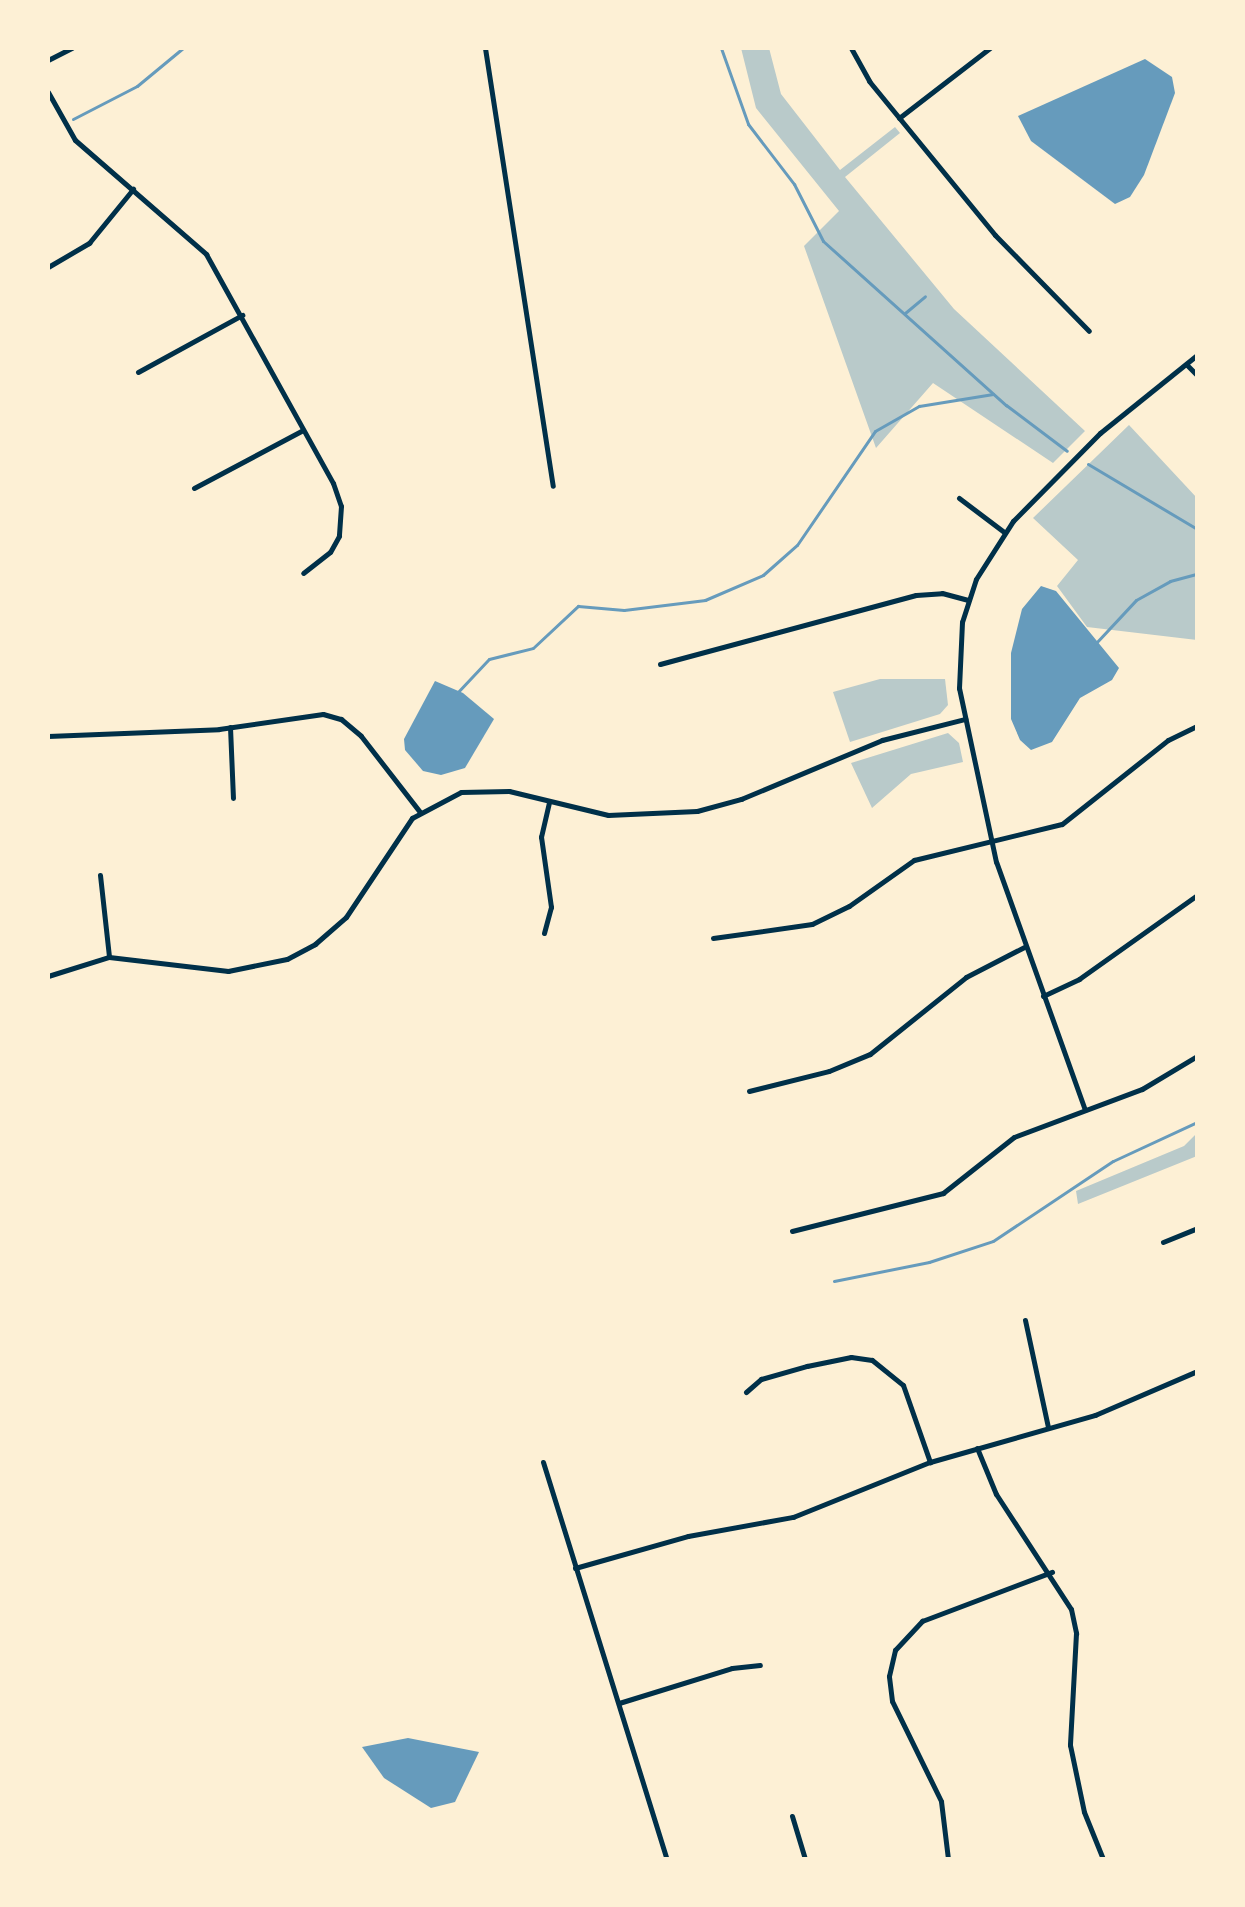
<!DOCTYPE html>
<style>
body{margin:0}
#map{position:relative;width:1245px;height:1907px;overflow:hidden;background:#fdf0d5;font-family:Spectral,serif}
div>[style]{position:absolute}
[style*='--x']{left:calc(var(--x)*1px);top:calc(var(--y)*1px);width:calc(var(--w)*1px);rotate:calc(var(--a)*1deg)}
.green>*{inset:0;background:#b9caca}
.water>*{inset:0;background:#669bbc}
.stream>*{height:3px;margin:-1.5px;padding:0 1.5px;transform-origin:1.5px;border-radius:1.5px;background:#669bbc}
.minor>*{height:5px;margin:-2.5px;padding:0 2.5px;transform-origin:2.5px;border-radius:2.5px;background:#003049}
span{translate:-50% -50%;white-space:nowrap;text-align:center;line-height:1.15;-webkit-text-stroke:8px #fdf0d5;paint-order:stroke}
.frame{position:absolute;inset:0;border:50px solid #fdf0d5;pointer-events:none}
</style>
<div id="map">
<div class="green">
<div style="clip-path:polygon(741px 48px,769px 48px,781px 94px,840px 170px,895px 127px,900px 133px,845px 177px,954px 309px,1085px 431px,1053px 463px,933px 383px,876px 448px,804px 246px,839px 211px,756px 108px)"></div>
<div style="clip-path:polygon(1129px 425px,1197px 498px,1197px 640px,1087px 627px,1057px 586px,1078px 560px,1033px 518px)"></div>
<div style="clip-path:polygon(880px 679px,945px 679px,948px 705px,940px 714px,850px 742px,833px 692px)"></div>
<div style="clip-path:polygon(948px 733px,959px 743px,963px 762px,911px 774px,872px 808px,851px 763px)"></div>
<div style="clip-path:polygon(1197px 1133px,1197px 1156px,1078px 1204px,1076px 1191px,1184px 1146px)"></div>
</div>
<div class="water">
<div style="clip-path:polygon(1145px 59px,1172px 77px,1175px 93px,1144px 175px,1130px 197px,1115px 204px,1031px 141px,1018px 116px)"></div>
<div style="clip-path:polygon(1041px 586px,1056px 591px,1119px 668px,1112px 680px,1080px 698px,1052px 742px,1031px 750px,1020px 740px,1011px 719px,1011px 653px,1022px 609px)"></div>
<div style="clip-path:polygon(435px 681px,463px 693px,494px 719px,465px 768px,441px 775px,423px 771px,405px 750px,404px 739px)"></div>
<div style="clip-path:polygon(408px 1738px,479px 1752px,455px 1802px,431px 1808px,384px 1778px,362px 1747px)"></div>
</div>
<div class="stream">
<div style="--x:721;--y:48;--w:81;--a:70.4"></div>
<div style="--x:748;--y:124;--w:76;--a:52.5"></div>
<div style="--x:794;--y:184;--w:64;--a:63"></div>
<div style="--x:823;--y:241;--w:246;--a:41.9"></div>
<div style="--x:1006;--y:405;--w:76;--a:37"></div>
<div style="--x:73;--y:119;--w:72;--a:-27.3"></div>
<div style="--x:137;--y:86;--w:60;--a:-39.6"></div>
<div style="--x:905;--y:313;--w:26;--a:-40"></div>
<div style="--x:1088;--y:464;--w:127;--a:30.8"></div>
<div style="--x:1095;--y:644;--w:60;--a:-47"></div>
<div style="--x:1136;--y:600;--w:39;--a:-29"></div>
<div style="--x:1170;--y:581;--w:28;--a:-15"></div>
<div style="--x:456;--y:694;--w:48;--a:-46.7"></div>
<div style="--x:489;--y:659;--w:45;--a:-14"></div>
<div style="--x:533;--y:648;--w:62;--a:-43"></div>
<div style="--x:578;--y:606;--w:46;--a:5"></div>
<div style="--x:624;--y:610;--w:82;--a:-7"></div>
<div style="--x:705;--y:600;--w:63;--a:-23.3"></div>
<div style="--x:763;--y:575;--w:45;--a:-41.4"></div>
<div style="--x:797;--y:545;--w:138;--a:-55.6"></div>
<div style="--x:875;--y:431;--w:51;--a:-29.6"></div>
<div style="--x:919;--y:406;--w:75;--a:-9.2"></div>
<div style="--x:834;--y:1281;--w:97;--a:-11.3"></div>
<div style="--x:929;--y:1262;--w:67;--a:-18.2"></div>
<div style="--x:993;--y:1241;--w:144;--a:-33.7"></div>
<div style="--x:1113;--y:1161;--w:93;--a:-24.9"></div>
</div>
<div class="minor">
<div style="--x:485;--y:48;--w:443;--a:81.2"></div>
<div style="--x:851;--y:48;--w:38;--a:61"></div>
<div style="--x:869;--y:81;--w:199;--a:50.7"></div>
<div style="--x:995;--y:235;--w:134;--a:45.6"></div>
<div style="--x:48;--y:60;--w:27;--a:-27"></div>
<div style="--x:48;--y:92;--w:55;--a:60.6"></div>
<div style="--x:75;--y:140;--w:174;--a:41"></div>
<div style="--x:206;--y:254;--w:262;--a:61"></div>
<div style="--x:333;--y:483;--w:24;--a:71"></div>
<div style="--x:341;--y:506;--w:30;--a:94"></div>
<div style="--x:339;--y:536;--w:18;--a:119"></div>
<div style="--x:330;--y:552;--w:34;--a:142"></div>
<div style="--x:899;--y:118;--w:115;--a:-37.6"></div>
<div style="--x:48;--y:267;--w:48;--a:-30.3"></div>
<div style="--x:89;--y:243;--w:70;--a:-50.8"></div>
<div style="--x:1187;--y:365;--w:14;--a:45"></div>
<div style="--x:138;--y:372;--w:119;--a:-28.7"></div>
<div style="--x:194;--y:488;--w:123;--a:-28"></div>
<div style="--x:959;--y:498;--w:56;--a:37.1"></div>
<div style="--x:660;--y:664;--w:265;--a:-15.1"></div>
<div style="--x:916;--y:595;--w:26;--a:-4"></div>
<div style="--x:942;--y:593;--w:27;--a:15"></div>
<div style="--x:230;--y:727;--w:71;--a:87.6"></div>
<div style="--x:48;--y:736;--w:171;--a:-2.3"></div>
<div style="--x:219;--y:729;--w:105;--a:-8.2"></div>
<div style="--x:323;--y:714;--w:19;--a:16"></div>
<div style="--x:341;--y:719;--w:26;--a:40"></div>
<div style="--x:361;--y:736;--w:96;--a:52.2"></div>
<div style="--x:100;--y:875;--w:82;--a:83.7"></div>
<div style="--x:544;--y:933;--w:27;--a:-75"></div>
<div style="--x:551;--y:907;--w:71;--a:-98.1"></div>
<div style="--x:541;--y:837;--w:36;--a:-77"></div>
<div style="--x:713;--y:938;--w:100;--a:-8"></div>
<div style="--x:812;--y:924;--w:41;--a:-25.9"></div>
<div style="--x:849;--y:906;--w:80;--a:-35.3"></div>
<div style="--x:914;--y:860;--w:152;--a:-13.7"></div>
<div style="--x:1062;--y:824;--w:135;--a:-38.4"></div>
<div style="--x:1168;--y:740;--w:32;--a:-26"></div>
<div style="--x:48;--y:976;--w:64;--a:-17.3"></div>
<div style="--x:109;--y:957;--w:120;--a:6.7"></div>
<div style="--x:228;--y:971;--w:60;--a:-11.5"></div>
<div style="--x:287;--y:959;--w:32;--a:-28"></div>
<div style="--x:315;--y:944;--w:41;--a:-41.1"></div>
<div style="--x:346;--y:917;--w:119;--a:-56.3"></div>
<div style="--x:412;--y:818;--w:55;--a:-28"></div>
<div style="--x:461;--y:792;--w:48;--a:-1.2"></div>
<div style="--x:509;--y:791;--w:102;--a:13.6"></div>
<div style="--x:608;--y:815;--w:89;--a:-2.6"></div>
<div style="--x:697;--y:811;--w:46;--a:-15.3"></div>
<div style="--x:741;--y:799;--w:153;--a:-22.7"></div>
<div style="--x:882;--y:740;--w:86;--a:-14.2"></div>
<div style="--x:1043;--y:996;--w:40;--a:-25"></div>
<div style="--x:1079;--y:979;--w:145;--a:-35.4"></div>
<div style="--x:749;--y:1091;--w:82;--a:-14"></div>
<div style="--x:829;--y:1071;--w:44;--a:-22.5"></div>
<div style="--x:870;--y:1054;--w:123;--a:-38.7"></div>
<div style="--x:966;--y:977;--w:65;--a:-27.3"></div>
<div style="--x:1085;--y:1110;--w:263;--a:-109.7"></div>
<div style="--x:996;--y:862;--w:178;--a:-102"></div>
<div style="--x:959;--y:688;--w:66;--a:-87.4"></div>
<div style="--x:962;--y:622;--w:45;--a:-72"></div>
<div style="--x:976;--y:579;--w:69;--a:-57.5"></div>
<div style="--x:1013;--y:521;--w:124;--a:-45.3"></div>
<div style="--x:1100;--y:433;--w:124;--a:-38.8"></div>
<div style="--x:792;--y:1231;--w:156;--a:-14.1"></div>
<div style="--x:943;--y:1193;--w:90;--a:-38.3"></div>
<div style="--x:1014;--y:1137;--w:137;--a:-20.6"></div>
<div style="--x:1142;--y:1089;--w:64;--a:-31"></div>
<div style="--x:1163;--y:1242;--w:37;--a:-22"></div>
<div style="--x:1025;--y:1320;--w:109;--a:77.9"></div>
<div style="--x:746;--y:1392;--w:20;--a:-41"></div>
<div style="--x:761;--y:1379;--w:48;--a:-15.8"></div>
<div style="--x:807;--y:1366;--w:45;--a:-11.6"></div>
<div style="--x:851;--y:1357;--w:21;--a:8"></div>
<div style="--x:872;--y:1360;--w:40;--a:39"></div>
<div style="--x:903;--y:1385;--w:82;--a:70.7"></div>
<div style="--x:977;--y:1448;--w:50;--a:67.6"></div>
<div style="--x:996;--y:1494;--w:137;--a:56.9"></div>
<div style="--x:1071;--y:1609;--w:25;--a:78"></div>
<div style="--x:1076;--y:1633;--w:112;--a:93.1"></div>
<div style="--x:1070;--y:1745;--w:68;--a:78.2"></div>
<div style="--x:1084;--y:1812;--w:51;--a:68"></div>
<div style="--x:543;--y:1462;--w:416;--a:72.7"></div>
<div style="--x:1197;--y:1546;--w:15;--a:90"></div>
<div style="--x:575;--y:1568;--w:117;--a:-15.8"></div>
<div style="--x:688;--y:1536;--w:107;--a:-10.3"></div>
<div style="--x:793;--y:1517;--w:148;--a:-21.9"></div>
<div style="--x:930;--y:1462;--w:172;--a:-15.9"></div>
<div style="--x:1095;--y:1415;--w:111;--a:-23.3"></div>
<div style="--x:619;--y:1703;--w:118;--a:-17.2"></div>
<div style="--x:732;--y:1668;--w:28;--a:-6"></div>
<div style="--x:792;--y:1816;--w:45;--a:73.2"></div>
<div style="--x:948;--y:1859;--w:58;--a:-96.9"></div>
<div style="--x:941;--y:1801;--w:111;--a:-116.1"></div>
<div style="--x:892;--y:1701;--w:25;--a:-97"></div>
<div style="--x:889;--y:1676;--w:27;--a:-77"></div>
<div style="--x:895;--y:1650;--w:40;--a:-47"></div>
<div style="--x:922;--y:1621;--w:139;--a:-20.7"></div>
</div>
<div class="frame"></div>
</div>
